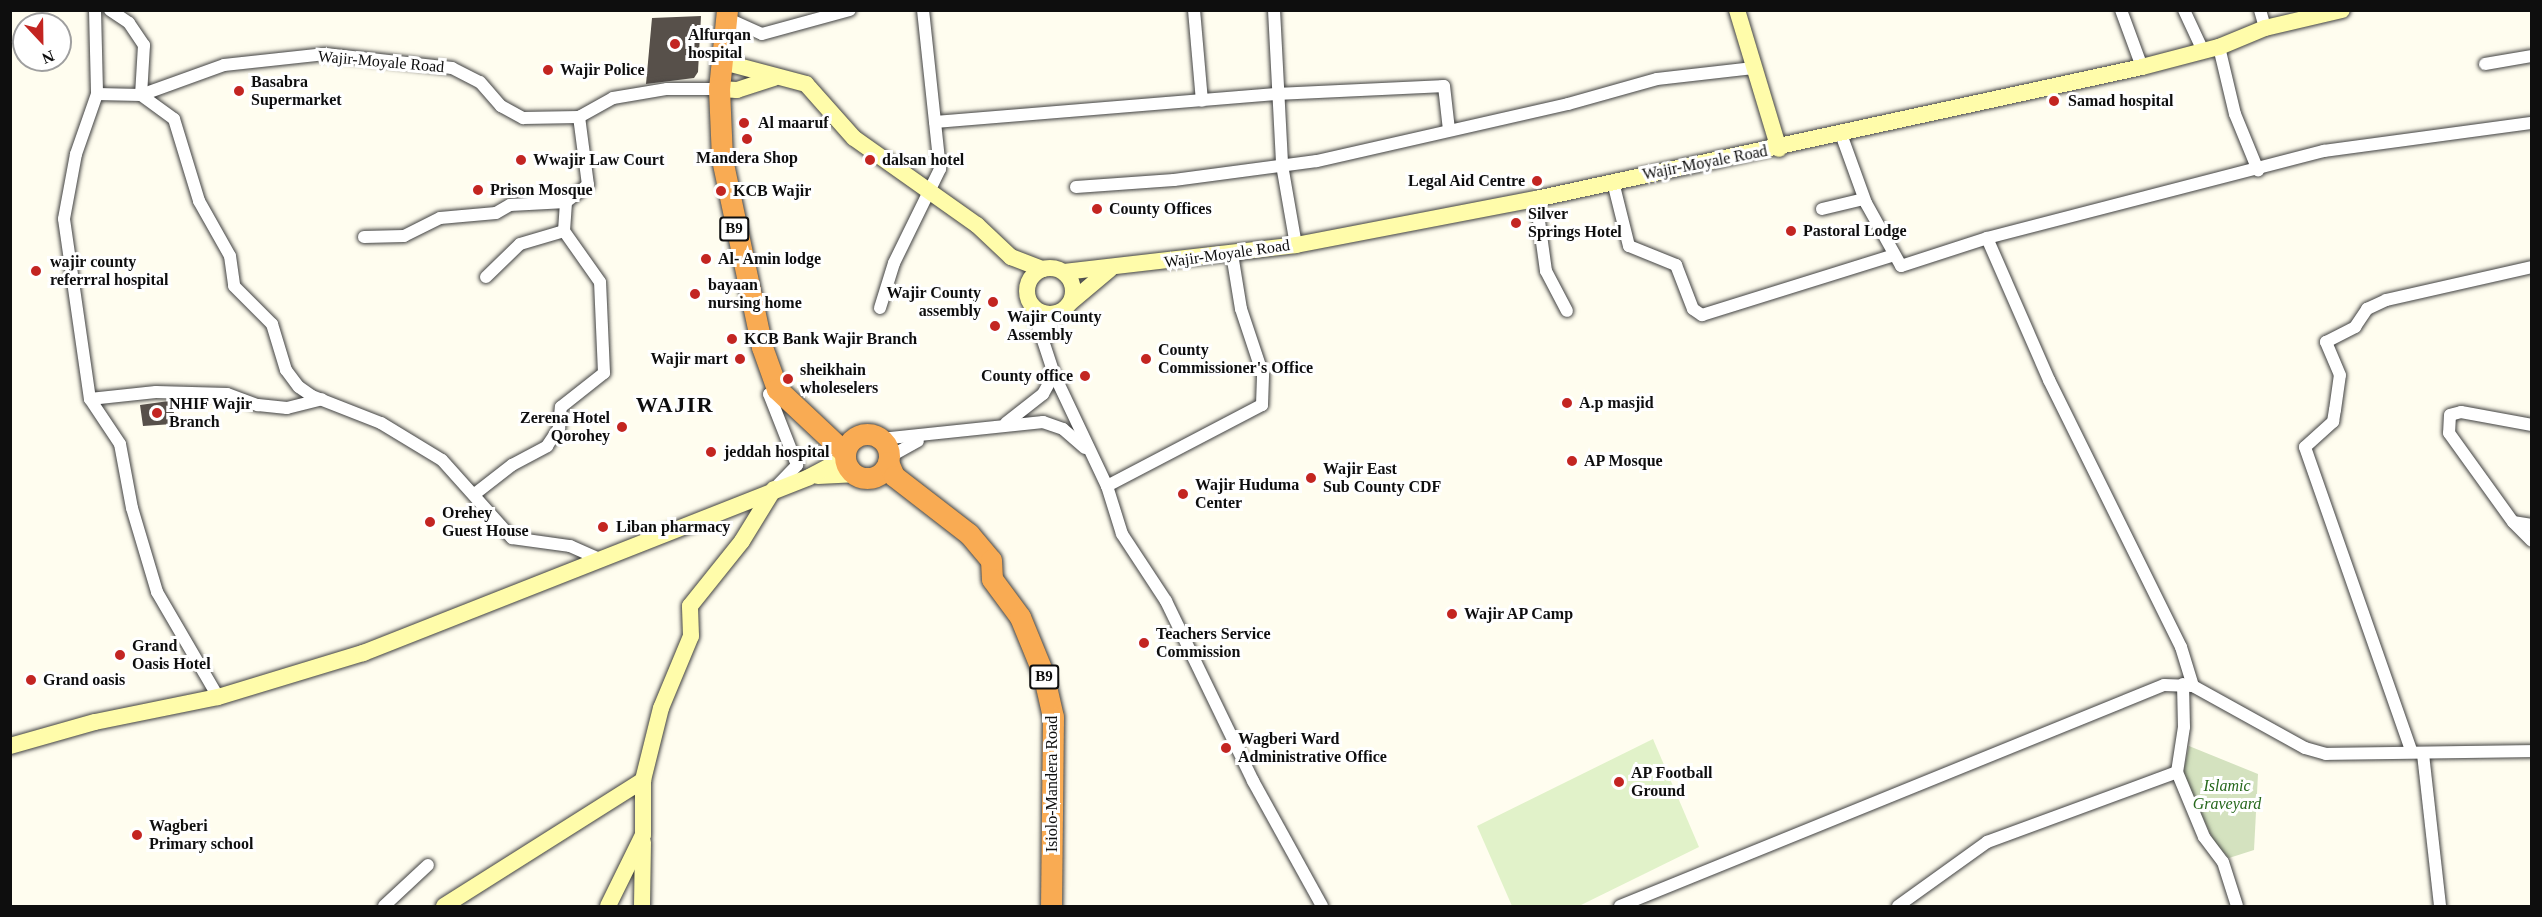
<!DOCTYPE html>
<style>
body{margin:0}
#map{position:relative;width:2542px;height:917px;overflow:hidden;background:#fffdef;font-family:Georgia,serif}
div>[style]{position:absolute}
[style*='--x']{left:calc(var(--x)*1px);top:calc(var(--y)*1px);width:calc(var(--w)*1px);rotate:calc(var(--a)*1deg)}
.cemetery>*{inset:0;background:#d4e2bf}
.pitch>*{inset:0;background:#e1f2c9}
.building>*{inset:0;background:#57504a}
.roads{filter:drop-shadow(0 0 2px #414141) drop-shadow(0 0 2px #414141)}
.street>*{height:12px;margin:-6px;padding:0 6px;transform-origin:6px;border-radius:6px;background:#fff}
.secondary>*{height:16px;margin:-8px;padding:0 8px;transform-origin:8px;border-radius:8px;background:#fffcaa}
.secondary>.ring{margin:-8px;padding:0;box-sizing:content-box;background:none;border:16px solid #fffcaa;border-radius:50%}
.highway>*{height:21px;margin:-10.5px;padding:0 10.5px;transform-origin:10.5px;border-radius:10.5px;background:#f9ab53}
.highway>.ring{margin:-10.5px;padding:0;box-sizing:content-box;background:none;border:21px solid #f9ab53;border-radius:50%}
.dots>*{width:16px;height:16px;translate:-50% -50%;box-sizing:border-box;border:3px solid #fff;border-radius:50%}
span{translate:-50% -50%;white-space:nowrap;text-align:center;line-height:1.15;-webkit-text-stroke:6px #fff;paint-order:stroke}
.shield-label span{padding:2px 4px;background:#fff;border:2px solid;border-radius:4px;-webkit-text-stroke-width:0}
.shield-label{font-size:15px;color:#0e0e0e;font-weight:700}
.poi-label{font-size:16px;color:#0e0e0e;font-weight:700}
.left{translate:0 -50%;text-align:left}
.right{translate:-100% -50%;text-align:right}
.street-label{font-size:16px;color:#0e0e0e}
.park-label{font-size:16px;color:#26681c;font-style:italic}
.district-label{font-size:22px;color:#0e0e0e;font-weight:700;letter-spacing:1.5px}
.frame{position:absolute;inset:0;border:12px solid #0e0e0e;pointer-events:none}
.north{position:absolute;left:12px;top:12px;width:60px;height:60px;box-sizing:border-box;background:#fff;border:2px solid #9f9f9f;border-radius:50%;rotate:158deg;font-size:16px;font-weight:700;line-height:24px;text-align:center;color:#0e0e0e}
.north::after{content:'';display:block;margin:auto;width:21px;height:27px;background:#c32521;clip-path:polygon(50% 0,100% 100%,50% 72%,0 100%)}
</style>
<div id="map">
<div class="cemetery">
<div style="clip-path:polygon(2189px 746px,2258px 774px,2254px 850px,2229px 858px,2214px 842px,2183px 773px)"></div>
</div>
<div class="pitch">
<div style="clip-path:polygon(1653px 739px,1699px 847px,1579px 906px,1512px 906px,1477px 826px)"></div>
</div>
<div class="building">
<div style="clip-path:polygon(701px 16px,698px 72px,694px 78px,646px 84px,652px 18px)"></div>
<div style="clip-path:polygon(169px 401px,168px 410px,174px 411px,173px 424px,143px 426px,140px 405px)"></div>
</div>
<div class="roads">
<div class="street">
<div style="--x:95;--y:10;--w:84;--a:88.6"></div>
<div style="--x:97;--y:94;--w:64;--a:109.3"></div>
<div style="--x:76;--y:154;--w:66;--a:100.5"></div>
<div style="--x:64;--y:219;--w:182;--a:81.8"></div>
<div style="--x:90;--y:399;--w:54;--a:56.3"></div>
<div style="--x:120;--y:444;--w:65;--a:79.4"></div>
<div style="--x:132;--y:508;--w:88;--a:73.4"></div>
<div style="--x:157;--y:592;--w:121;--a:59.8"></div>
<div style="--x:110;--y:10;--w:23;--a:34"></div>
<div style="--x:129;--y:23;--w:27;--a:56"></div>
<div style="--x:144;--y:45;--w:50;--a:93.4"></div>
<div style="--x:141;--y:95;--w:41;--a:36"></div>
<div style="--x:174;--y:119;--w:86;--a:73"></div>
<div style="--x:199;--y:201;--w:63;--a:60.6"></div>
<div style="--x:230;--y:256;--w:30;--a:82"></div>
<div style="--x:234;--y:286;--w:54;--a:45"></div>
<div style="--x:272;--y:324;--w:48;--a:73.1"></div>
<div style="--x:286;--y:370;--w:21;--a:53"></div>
<div style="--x:299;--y:387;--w:16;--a:35"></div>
<div style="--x:312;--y:396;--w:74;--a:21.4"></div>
<div style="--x:381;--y:423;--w:71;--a:31.2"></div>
<div style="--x:442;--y:460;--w:105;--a:48.1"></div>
<div style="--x:512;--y:538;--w:59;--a:7.9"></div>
<div style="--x:570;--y:546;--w:34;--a:24"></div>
<div style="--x:1194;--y:10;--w:91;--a:85"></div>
<div style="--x:1274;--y:10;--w:155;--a:87"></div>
<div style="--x:1282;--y:165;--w:81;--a:80.1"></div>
<div style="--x:2121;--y:10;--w:61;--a:69.8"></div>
<div style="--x:2184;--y:10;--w:45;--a:65.1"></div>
<div style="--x:2260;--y:10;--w:19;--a:74"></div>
<div style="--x:726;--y:18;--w:39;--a:24"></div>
<div style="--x:762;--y:34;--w:91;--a:-15.3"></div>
<div style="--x:2219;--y:47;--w:69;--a:76.6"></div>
<div style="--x:2235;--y:114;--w:61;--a:67.7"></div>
<div style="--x:2485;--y:64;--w:48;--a:-9.7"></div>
<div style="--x:97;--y:94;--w:44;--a:1.3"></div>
<div style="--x:141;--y:95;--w:88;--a:-19.9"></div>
<div style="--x:224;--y:65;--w:102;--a:-6.2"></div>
<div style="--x:325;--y:54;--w:128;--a:6.3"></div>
<div style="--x:452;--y:68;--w:31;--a:27"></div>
<div style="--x:480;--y:82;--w:32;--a:49"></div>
<div style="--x:501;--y:106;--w:25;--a:29"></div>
<div style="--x:523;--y:118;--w:56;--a:-1"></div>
<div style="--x:579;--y:117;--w:39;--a:-29"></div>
<div style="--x:613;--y:98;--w:55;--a:-9.5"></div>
<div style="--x:667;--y:89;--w:52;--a:0"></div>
<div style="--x:935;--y:122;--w:342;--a:-4.7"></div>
<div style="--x:1276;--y:94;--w:168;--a:-2.7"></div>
<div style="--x:1444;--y:86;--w:44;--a:83.5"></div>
<div style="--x:1841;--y:134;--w:73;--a:70.1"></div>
<div style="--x:1866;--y:203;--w:72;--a:60.9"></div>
<div style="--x:1901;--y:266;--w:90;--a:-18"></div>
<div style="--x:1987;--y:238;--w:348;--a:-14.5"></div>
<div style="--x:2324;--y:151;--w:210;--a:-7.7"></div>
<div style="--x:1613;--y:182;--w:66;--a:76"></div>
<div style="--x:1629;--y:246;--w:51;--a:22"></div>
<div style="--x:1676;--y:265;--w:47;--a:68.9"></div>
<div style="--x:1693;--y:309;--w:11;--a:34"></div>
<div style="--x:1702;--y:315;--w:199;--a:-17.3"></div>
<div style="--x:1076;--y:187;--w:98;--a:-4.1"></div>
<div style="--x:1174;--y:180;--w:144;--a:-7.6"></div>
<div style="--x:1317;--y:161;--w:257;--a:-12.8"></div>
<div style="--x:1568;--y:104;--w:92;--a:-15.7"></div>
<div style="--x:1657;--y:79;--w:97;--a:-6.5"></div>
<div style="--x:1536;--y:199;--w:73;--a:82.1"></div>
<div style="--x:1546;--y:271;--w:45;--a:62.3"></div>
<div style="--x:1822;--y:209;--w:43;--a:-13.4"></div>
<div style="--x:364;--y:237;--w:40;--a:-1.4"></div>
<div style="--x:404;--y:236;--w:40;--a:-26.6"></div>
<div style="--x:440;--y:218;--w:56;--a:-5.1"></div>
<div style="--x:496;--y:213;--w:16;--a:-30"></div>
<div style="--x:510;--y:205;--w:56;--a:-3.1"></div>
<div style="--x:1987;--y:238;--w:155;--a:66.4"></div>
<div style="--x:2049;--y:380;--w:298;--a:63.7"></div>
<div style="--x:2181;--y:647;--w:41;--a:72.9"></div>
<div style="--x:486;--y:277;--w:47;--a:-44.1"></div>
<div style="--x:520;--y:244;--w:46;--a:-16.5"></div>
<div style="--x:1031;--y:304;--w:74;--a:71.8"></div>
<div style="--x:1054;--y:374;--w:124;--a:64.7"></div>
<div style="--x:1107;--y:486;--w:50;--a:72.6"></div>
<div style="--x:1122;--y:534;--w:80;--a:56.7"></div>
<div style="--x:1166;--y:601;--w:200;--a:64.2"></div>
<div style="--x:1253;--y:781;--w:143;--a:61.1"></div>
<div style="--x:880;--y:308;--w:47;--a:-72.7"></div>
<div style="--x:894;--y:263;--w:105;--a:-63.9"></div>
<div style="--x:940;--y:169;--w:160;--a:-96.1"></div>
<div style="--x:1044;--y:342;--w:30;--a:-70"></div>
<div style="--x:90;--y:399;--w:66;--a:-6.1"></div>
<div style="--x:156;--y:392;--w:71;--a:1.6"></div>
<div style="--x:227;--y:394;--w:33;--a:20"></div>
<div style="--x:258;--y:405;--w:29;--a:6"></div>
<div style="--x:287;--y:408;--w:36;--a:-14"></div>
<div style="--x:1006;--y:423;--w:47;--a:-38.1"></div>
<div style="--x:1043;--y:394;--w:23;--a:-61"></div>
<div style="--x:2532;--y:425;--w:72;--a:-169.6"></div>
<div style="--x:2461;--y:412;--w:11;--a:165"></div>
<div style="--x:2450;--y:415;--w:18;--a:93"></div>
<div style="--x:2449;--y:433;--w:110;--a:54.3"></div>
<div style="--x:2513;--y:522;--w:19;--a:9"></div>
<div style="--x:881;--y:439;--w:163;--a:-6"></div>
<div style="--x:1043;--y:422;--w:21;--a:19"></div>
<div style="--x:1063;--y:429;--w:29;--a:41"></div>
<div style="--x:889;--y:457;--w:33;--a:-29"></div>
<div style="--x:1107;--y:486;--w:175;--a:-27.6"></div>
<div style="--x:1262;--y:405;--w:30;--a:-88"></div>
<div style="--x:1263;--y:375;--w:70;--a:-108.4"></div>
<div style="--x:1241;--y:309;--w:56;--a:-99.3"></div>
<div style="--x:775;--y:488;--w:32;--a:-46"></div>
<div style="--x:797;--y:465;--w:76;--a:-111.5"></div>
<div style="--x:769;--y:394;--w:9;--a:-32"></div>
<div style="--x:476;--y:493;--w:46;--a:-37.9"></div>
<div style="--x:512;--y:465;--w:40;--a:-28"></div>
<div style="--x:547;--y:446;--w:22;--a:-56"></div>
<div style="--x:559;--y:428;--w:21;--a:-85"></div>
<div style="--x:561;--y:407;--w:55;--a:-38.3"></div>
<div style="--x:604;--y:373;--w:91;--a:-92.5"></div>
<div style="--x:600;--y:282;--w:62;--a:-125.2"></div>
<div style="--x:564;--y:231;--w:29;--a:-86"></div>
<div style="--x:566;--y:202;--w:28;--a:-38"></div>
<div style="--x:588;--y:185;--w:69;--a:-97.5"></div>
<div style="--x:2514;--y:523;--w:25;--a:45"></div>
<div style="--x:2183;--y:684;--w:43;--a:88.7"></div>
<div style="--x:2184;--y:727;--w:46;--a:98.8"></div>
<div style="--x:2177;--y:772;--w:70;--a:67.4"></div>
<div style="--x:2204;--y:837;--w:31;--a:53"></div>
<div style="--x:2223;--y:862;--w:46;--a:72.3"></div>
<div style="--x:2411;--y:750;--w:321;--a:-109.3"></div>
<div style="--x:2305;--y:447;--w:38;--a:-42"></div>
<div style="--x:2333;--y:422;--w:12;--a:-81"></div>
<div style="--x:2335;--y:410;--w:35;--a:-82"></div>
<div style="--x:2340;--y:375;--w:36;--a:-113"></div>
<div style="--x:2326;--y:342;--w:33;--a:-27"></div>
<div style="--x:2355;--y:327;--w:22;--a:-56"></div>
<div style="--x:2367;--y:309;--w:21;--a:-25"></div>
<div style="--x:2386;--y:300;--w:150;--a:-12.7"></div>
<div style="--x:2423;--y:754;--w:153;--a:83.6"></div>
<div style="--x:384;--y:906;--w:60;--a:-43"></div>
<div style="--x:1620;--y:906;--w:587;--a:-22.11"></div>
<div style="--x:2164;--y:685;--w:29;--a:2"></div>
<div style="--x:2193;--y:686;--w:128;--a:29"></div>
<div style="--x:2305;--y:748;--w:22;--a:16"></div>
<div style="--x:2326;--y:754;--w:206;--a:-0.8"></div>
<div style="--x:1898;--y:906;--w:110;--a:-35.7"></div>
<div style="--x:1987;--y:842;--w:202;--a:-20.2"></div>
</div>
<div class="secondary">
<div style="--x:1737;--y:10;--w:145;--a:73.2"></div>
<div style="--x:723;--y:62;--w:86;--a:14.8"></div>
<div style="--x:806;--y:84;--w:72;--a:48.4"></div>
<div style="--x:854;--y:138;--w:151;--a:35.3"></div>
<div style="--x:977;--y:225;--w:47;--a:43.3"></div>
<div style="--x:1011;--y:257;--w:34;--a:21"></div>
<div style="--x:719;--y:89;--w:18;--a:3"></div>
<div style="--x:737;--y:90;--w:39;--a:-18"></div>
<div class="ring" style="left:1027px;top:268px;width:30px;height:30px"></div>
<div style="--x:1064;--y:272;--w:234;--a:-6.6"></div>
<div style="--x:1296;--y:245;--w:244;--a:-10.9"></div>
<div style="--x:1536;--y:199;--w:620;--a:-12.29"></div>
<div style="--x:2142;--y:67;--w:80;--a:-14.6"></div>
<div style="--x:2219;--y:47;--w:50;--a:-22.4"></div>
<div style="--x:2265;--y:28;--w:79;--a:-13.2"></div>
<div style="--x:1071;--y:302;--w:51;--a:-40.2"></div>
<div style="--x:818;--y:476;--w:35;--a:-3"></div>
<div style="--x:10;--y:746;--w:88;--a:-15.8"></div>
<div style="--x:95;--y:722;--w:126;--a:-11.5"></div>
<div style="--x:218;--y:697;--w:152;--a:-16.9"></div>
<div style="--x:363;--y:653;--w:479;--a:-21.5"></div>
<div style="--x:809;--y:477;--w:40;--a:-28"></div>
<div style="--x:444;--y:906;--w:236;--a:-32.3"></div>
<div style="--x:643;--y:780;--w:74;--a:-76"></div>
<div style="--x:661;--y:708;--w:78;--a:-67.4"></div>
<div style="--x:691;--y:636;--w:30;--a:-92"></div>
<div style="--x:690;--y:606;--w:83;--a:-51.3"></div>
<div style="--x:742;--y:541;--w:61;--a:-58.4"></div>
<div style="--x:608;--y:906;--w:79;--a:-63.8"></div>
<div style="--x:643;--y:835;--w:55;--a:-90"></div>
<div style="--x:642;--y:906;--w:64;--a:-89.1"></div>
</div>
<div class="highway">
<div style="--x:727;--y:10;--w:79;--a:95.8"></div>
<div style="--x:719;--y:89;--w:70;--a:87.5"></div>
<div style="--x:722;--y:159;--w:192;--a:78"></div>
<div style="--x:762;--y:347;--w:45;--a:70.3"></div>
<div style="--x:777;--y:389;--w:92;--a:43.2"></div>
<div class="ring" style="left:845px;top:434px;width:23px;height:23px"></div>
<div style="--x:888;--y:462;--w:15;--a:67"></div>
<div style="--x:894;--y:476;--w:95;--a:37.7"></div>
<div style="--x:969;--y:534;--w:34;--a:50"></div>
<div style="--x:991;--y:560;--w:19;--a:87"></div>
<div style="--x:992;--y:579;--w:47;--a:53.6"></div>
<div style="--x:1020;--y:617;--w:61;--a:67.7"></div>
<div style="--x:1043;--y:673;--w:45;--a:77.2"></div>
<div style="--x:1053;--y:717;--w:189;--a:90.6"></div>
</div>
</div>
<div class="dots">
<div style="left:675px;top:44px;background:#c32521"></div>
<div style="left:548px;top:70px;background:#c32521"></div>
<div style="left:239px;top:91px;background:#c32521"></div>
<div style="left:2054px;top:101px;background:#c32521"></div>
<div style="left:744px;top:123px;background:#c32521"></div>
<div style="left:747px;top:139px;background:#c32521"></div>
<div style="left:521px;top:160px;background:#c32521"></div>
<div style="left:870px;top:160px;background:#c32521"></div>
<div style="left:1537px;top:181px;background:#c32521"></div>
<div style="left:478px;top:190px;background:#c32521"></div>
<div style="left:721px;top:191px;background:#c32521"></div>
<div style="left:1097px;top:209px;background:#c32521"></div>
<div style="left:1516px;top:223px;background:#c32521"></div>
<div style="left:1791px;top:231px;background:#c32521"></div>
<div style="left:706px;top:259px;background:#c32521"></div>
<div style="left:36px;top:271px;background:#c32521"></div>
<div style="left:695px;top:294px;background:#c32521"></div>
<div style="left:993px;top:302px;background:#c32521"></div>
<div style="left:995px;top:326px;background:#c32521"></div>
<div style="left:732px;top:339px;background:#c32521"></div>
<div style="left:740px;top:359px;background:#c32521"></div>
<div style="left:1146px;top:359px;background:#c32521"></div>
<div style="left:1085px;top:376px;background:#c32521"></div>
<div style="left:788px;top:379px;background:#c32521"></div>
<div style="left:1567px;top:403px;background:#c32521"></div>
<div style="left:157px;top:413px;background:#c32521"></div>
<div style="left:622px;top:427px;background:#c32521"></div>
<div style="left:711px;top:452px;background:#c32521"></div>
<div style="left:1572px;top:461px;background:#c32521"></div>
<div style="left:1311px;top:478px;background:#c32521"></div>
<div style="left:1183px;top:494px;background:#c32521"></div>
<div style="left:430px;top:522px;background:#c32521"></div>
<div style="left:603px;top:527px;background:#c32521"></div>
<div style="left:1452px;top:614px;background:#c32521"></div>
<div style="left:1144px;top:643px;background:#c32521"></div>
<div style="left:120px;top:655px;background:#c32521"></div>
<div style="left:31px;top:680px;background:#c32521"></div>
<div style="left:1226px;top:748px;background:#c32521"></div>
<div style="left:1619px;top:782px;background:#c32521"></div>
<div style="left:137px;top:835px;background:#c32521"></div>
</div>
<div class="shield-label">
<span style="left:734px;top:229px">B9</span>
<span style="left:1044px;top:677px">B9</span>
</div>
<div class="poi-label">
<span class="left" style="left:688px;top:44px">Alfurqan<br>hospital</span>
<span class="left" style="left:560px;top:70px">Wajir Police</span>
<span class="left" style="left:251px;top:91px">Basabra<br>Supermarket</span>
<span class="left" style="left:2068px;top:101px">Samad hospital</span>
<span class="left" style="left:758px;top:123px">Al maaruf</span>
<span style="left:747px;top:158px">Mandera Shop</span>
<span class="left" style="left:533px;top:160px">Wwajir Law Court</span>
<span class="left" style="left:882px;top:160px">dalsan hotel</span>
<span class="right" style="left:1525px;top:181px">Legal Aid Centre</span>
<span class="left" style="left:490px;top:190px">Prison Mosque</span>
<span class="left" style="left:733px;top:191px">KCB Wajir</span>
<span class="left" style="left:1109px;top:209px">County Offices</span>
<span class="left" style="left:1528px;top:223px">Silver<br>Springs Hotel</span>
<span class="left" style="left:1803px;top:231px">Pastoral Lodge</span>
<span class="left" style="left:718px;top:259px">Al- Amin lodge</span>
<span class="left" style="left:50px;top:271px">wajir county<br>referrral hospital</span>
<span class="left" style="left:708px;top:294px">bayaan<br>nursing home</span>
<span class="right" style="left:981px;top:302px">Wajir County<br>assembly</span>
<span class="left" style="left:1007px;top:326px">Wajir County<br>Assembly</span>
<span class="left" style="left:744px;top:339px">KCB Bank Wajir Branch</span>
<span class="left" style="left:1158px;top:359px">County<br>Commissioner's Office</span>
<span class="right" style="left:728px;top:359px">Wajir mart</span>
<span class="left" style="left:800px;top:379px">sheikhain<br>wholeselers</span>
<span class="right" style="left:1073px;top:376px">County office</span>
<span class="left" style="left:1579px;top:403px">A.p masjid</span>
<span class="left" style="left:169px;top:413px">NHIF Wajir<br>Branch</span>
<span class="right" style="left:610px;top:427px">Zerena Hotel<br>Qorohey</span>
<span class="left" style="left:724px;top:452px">jeddah hospital</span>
<span class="left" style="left:1584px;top:461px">AP Mosque</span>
<span class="left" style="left:1323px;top:478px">Wajir East<br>Sub County CDF</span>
<span class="left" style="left:1195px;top:494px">Wajir Huduma<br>Center</span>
<span class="left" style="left:442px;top:522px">Orehey<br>Guest House</span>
<span class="left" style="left:616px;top:527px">Liban pharmacy</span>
<span class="left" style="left:1464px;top:614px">Wajir AP Camp</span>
<span class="left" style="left:1156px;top:643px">Teachers Service<br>Commission</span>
<span class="left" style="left:132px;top:655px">Grand<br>Oasis Hotel</span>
<span class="left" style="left:43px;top:680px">Grand oasis</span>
<span class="left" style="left:1238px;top:748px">Wagberi Ward<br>Administrative Office</span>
<span class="left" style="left:1631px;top:782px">AP Football<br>Ground</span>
<span class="left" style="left:149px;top:835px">Wagberi<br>Primary school</span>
</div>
<div class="street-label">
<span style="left:381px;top:62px;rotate:5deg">Wajir-Moyale Road</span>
<span style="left:1705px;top:163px;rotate:-11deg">Wajir-Moyale Road</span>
<span style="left:1227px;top:254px;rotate:-8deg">Wajir-Moyale Road</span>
<span style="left:1052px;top:784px;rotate:-90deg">Isiolo-Mandera Road</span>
</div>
<div class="park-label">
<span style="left:2227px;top:795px">Islamic<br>Graveyard</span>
</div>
<div class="district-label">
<span style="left:675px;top:405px">WAJIR</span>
</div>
<div class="frame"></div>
<div class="north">N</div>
</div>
